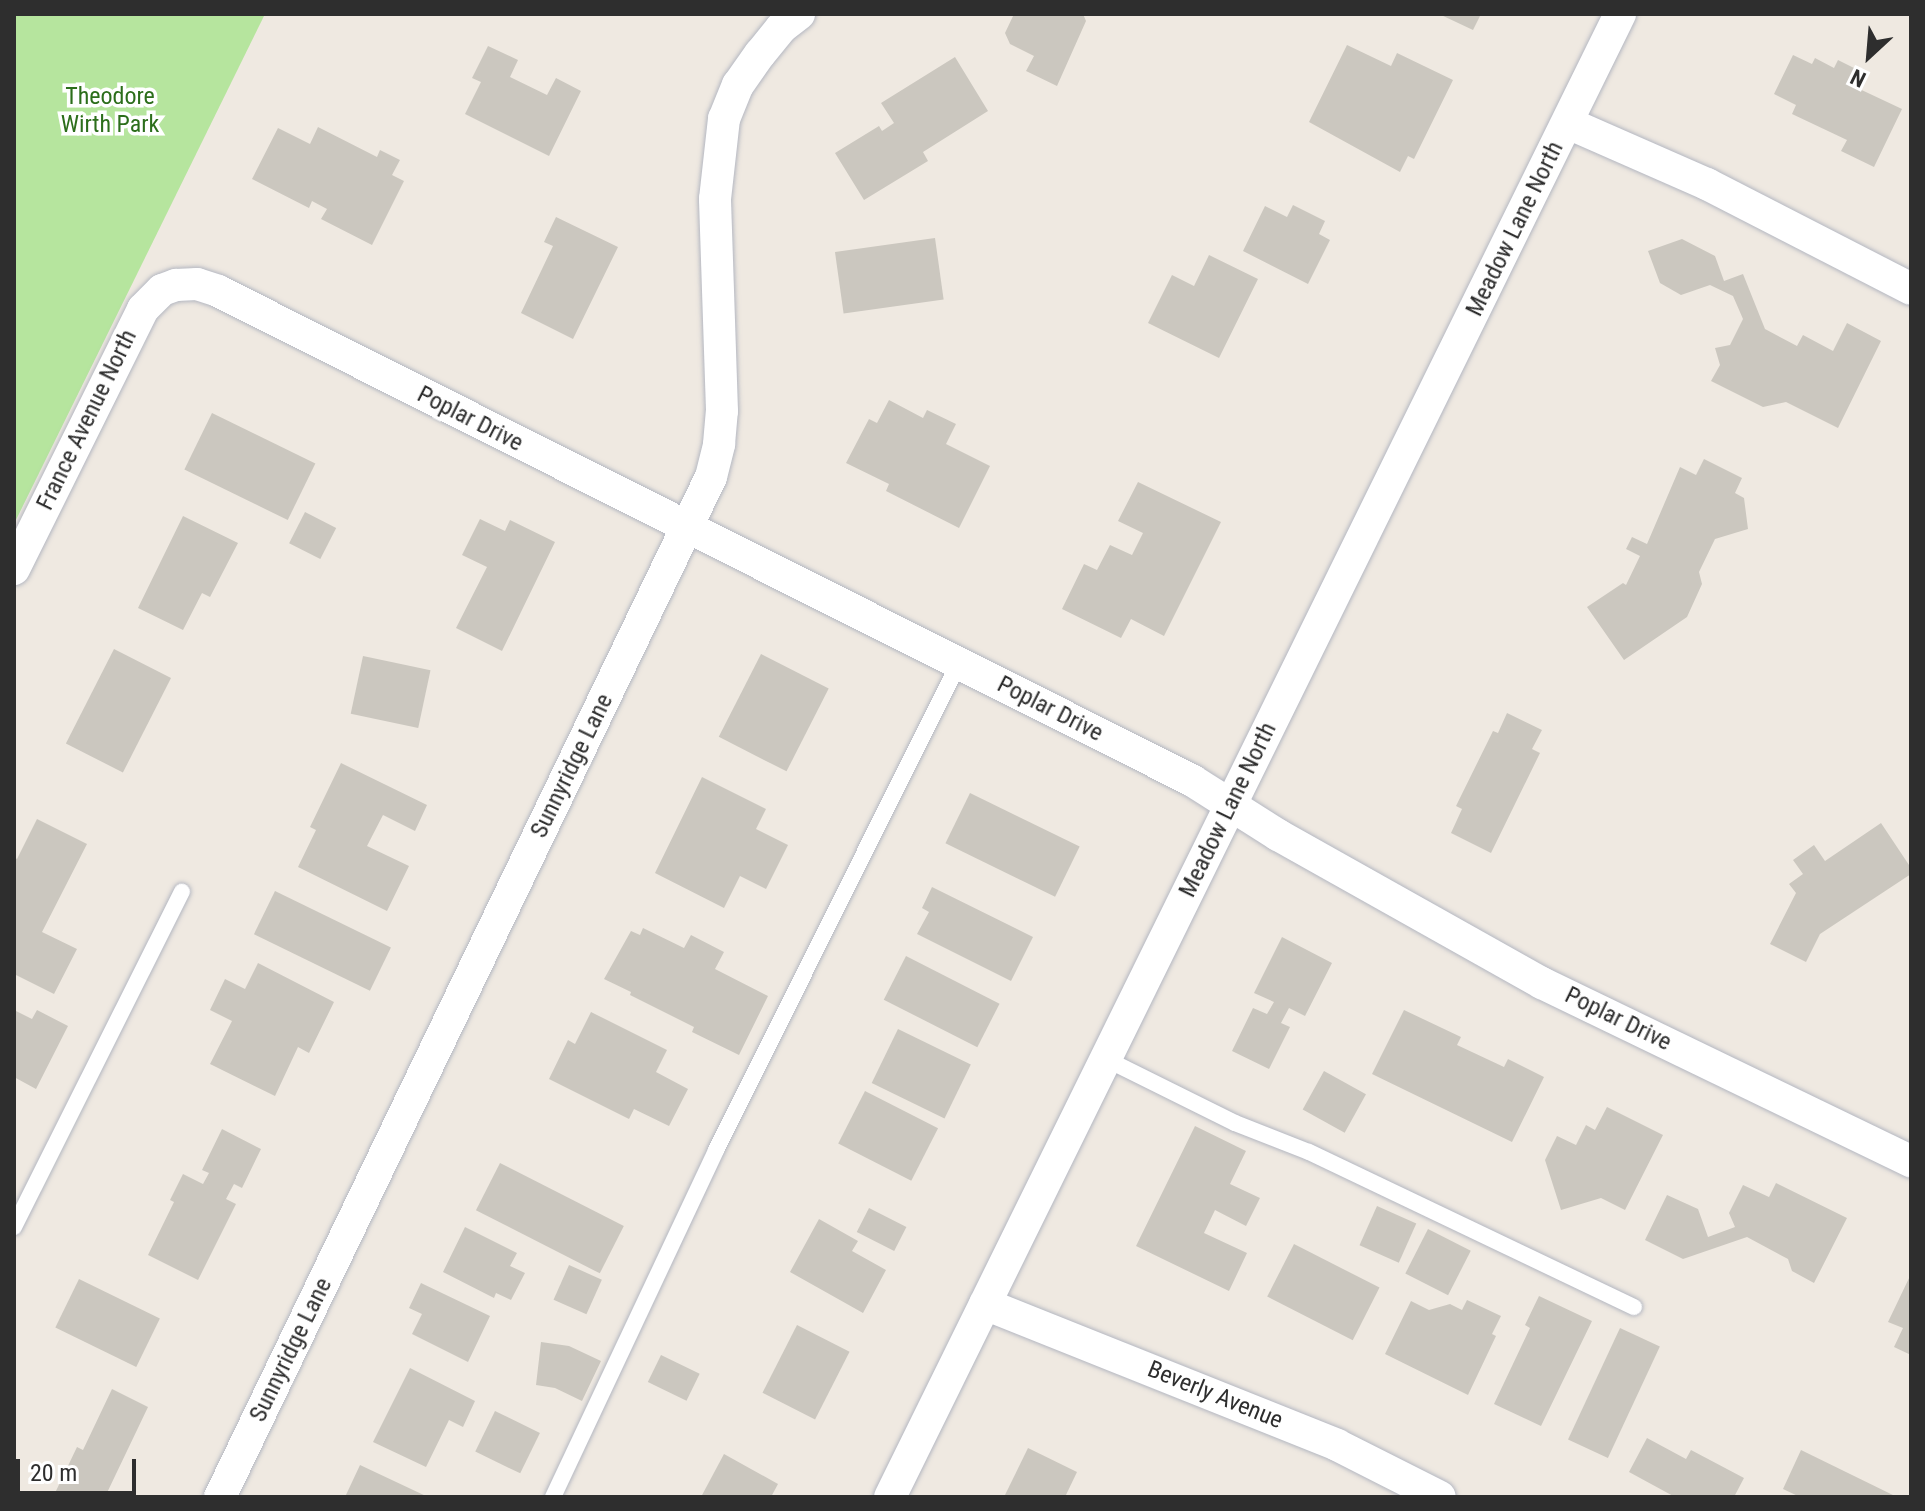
<!DOCTYPE html>
<style>
body{margin:0}
#map{position:relative;width:1925px;height:1511px;overflow:hidden;background:#efe9e1;font-family:"Roboto Condensed",sans-serif}
div>[style]{position:absolute}
[style*='--x']{left:calc(var(--x)*1px);top:calc(var(--y)*1px);width:calc(var(--w)*1px);rotate:calc(var(--a)*1deg)}
.green>*{inset:0;background:#b6e59e}
.building>*{inset:0;background:#cbc7bf;transform-origin:0 0}
.roads{filter:drop-shadow(0 0 2px #b4b7c1) drop-shadow(0 0 2px #b4b7c1)}
.lane>*{height:16px;margin:-8px;padding:0 8px;transform-origin:8px;border-radius:8px;background:#fff}
.street>*{height:32px;margin:-16px;padding:0 16px;transform-origin:16px;border-radius:16px;background:#fff}
span{translate:-50% -50%;white-space:nowrap;text-align:center;line-height:1.15;-webkit-text-stroke:7px #fff;paint-order:stroke}
.park-label{font-size:24px;color:#2c6e1b}
.street-label{font-size:24px;color:#2e2e2e}
.frame{position:absolute;inset:0;border:16px solid #2e2e2e;pointer-events:none}
.north{position:absolute;left:1829px;top:16px;width:80px;height:80px;-webkit-text-stroke:6px #fff;paint-order:stroke;rotate:206deg;font-size:22px;font-weight:700;line-height:32px;text-align:center;color:#2e2e2e}
.north::after{content:'';display:block;margin:auto;width:28px;height:36px;background:#2e2e2e;clip-path:polygon(50% 0,100% 100%,50% 72%,0 100%)}
.scale{position:absolute;left:16px;top:1459px;width:120px;height:36px;box-sizing:border-box;border:4px solid #2e2e2e;border-top:0;padding-left:10px;font-size:24px;line-height:28px;white-space:nowrap;color:#2e2e2e;-webkit-text-stroke:6px #fff;paint-order:stroke}
</style>
<div id="map">
<div class="green">
<div style="clip-path:polygon(14px 14px,265px 14px,14px 524px)"></div>
</div>
<div class="building">
<div style="clip-path:polygon(1014px 14px,1083px 14px,1086px 21px,1057px 86px,1026px 71px,1034px 56px,1010px 44px,1005px 33px)"></div>
<div style="clip-path:polygon(1439px 14px,1481px 14px,1473px 30px)"></div>
<div style="clip-path:polygon(1347px 45px,1391px 66px,1397px 53px,1453px 80px,1414px 159px,1408px 156px,1400px 172px,1309px 122px)"></div>
<div style="clip-path:polygon(488px 46px,518px 60px,510px 77px,547px 95px,556px 78px,581px 91px,549px 156px,465px 114px,481px 82px,472px 78px)"></div>
<div style="clip-path:polygon(1793px 55px,1812px 64px,1815px 58px,1834px 68px,1838px 60px,1858px 70px,1851px 85px,1902px 109px,1874px 167px,1841px 151px,1847px 140px,1792px 114px,1796px 105px,1774px 94px)"></div>
<div style="clip-path:polygon(955px 57px,988px 111px,923px 152px,928px 161px,864px 200px,835px 153px,879px 126px,882px 131px,894px 123px,881px 103px)"></div>
<div style="clip-path:polygon(318px 127px,377px 157px,380px 150px,400px 160px,392px 175px,404px 181px,372px 245px,321px 219px,327px 209px,312px 201px,309px 208px,252px 179px,278px 128px,310px 144px)"></div>
<div style="clip-path:polygon(1293px 205px,1325px 221px,1319px 234px,1330px 240px,1308px 284px,1243px 251px,1265px 206px,1287px 217px)"></div>
<div style="clip-path:polygon(556px 217px,618px 247px,573px 339px,521px 313px,553px 246px,544px 242px)"></div>
<div style="left:935px;top:238px;width:62px;height:101px;rotate:82deg"></div>
<div style="clip-path:polygon(1682px 239px,1715px 256px,1724px 281px,1743px 274px,1765px 329px,1797px 346px,1803px 335px,1833px 351px,1847px 323px,1881px 341px,1838px 428px,1786px 402px,1763px 407px,1711px 381px,1720px 365px,1715px 348px,1730px 345px,1743px 319px,1733px 296px,1710px 285px,1681px 295px,1660px 283px,1648px 251px)"></div>
<div style="clip-path:polygon(1209px 255px,1258px 279px,1219px 358px,1148px 323px,1172px 275px,1194px 286px)"></div>
<div style="clip-path:polygon(889px 400px,923px 418px,927px 410px,956px 424px,946px 444px,990px 466px,959px 528px,886px 491px,889px 484px,846px 463px,869px 419px,877px 423px)"></div>
<div style="left:212px;top:413px;width:115px;height:63px;rotate:26deg"></div>
<div style="clip-path:polygon(1704px 459px,1742px 478px,1735px 493px,1744px 498px,1748px 529px,1715px 539px,1699px 572px,1702px 584px,1687px 617px,1624px 660px,1587px 607px,1623px 583px,1626px 585px,1640px 556px,1626px 549px,1632px 537px,1647px 544px,1680px 467px,1696px 475px)"></div>
<div style="clip-path:polygon(1138px 482px,1221px 522px,1164px 636px,1131px 619px,1121px 638px,1062px 609px,1084px 564px,1097px 570px,1110px 545px,1132px 555px,1143px 533px,1118px 521px)"></div>
<div style="left:305px;top:512px;width:35px;height:35px;rotate:27deg"></div>
<div style="clip-path:polygon(183px 516px,238px 543px,210px 597px,202px 593px,183px 630px,138px 608px)"></div>
<div style="clip-path:polygon(480px 519px,505px 531px,510px 520px,555px 542px,502px 651px,456px 628px,487px 567px,462px 555px)"></div>
<div style="left:114px;top:649px;width:64px;height:106px;rotate:27deg"></div>
<div style="left:761px;top:654px;width:76px;height:93px;rotate:27deg"></div>
<div style="left:363px;top:656px;width:69px;height:59px;rotate:12deg"></div>
<div style="clip-path:polygon(1507px 713px,1542px 730px,1532px 749px,1540px 753px,1491px 853px,1451px 833px,1462px 809px,1456px 806px,1493px 731px,1498px 733px)"></div>
<div style="clip-path:polygon(341px 763px,427px 805px,415px 831px,383px 815px,367px 846px,409px 866px,387px 911px,298px 867px,316px 830px,310px 827px)"></div>
<div style="clip-path:polygon(702px 777px,766px 809px,756px 829px,788px 845px,766px 889px,740px 876px,724px 908px,655px 873px)"></div>
<div style="left:970px;top:793px;width:122px;height:56px;rotate:26deg"></div>
<div style="clip-path:polygon(37px 819px,87px 844px,42px 932px,77px 949px,54px 994px,14px 974px,14px 857px,17px 859px)"></div>
<div style="clip-path:polygon(1881px 823px,1911px 868px,1911px 874px,1820px 934px,1806px 962px,1770px 944px,1796px 893px,1789px 884px,1803px 874px,1793px 860px,1814px 845px,1825px 861px)"></div>
<div style="clip-path:polygon(932px 887px,1033px 937px,1011px 981px,917px 934px,929px 912px,922px 908px)"></div>
<div style="left:275px;top:891px;width:129px;height:48px;rotate:26deg"></div>
<div style="clip-path:polygon(643px 928px,684px 948px,691px 935px,724px 952px,715px 969px,768px 996px,739px 1055px,692px 1032px,694px 1027px,630px 995px,631px 992px,604px 979px,631px 931px,640px 935px)"></div>
<div style="clip-path:polygon(1282px 937px,1332px 963px,1305px 1016px,1289px 1008px,1281px 1023px,1290px 1027px,1269px 1069px,1232px 1051px,1253px 1008px,1267px 1014px,1274px 1002px,1254px 993px)"></div>
<div style="left:906px;top:956px;width:105px;height:49px;rotate:27deg"></div>
<div style="clip-path:polygon(258px 963px,334px 1002px,309px 1053px,298px 1047px,275px 1096px,210px 1064px,232px 1021px,210px 1010px,225px 979px,245px 989px)"></div>
<div style="clip-path:polygon(14px 1010px,32px 1019px,37px 1010px,68px 1026px,36px 1089px,14px 1077px)"></div>
<div style="clip-path:polygon(1404px 1010px,1461px 1037px,1457px 1045px,1504px 1067px,1508px 1059px,1544px 1077px,1512px 1142px,1372px 1074px)"></div>
<div style="clip-path:polygon(591px 1012px,667px 1050px,656px 1072px,688px 1089px,669px 1126px,634px 1109px,629px 1119px,549px 1079px,568px 1040px,575px 1044px)"></div>
<div style="left:898px;top:1029px;width:81px;height:60px;rotate:26deg"></div>
<div style="left:1324px;top:1071px;width:48px;height:44px;rotate:29deg"></div>
<div style="left:865px;top:1091px;width:82px;height:59px;rotate:27deg"></div>
<div style="clip-path:polygon(1607px 1107px,1663px 1135px,1625px 1210px,1601px 1198px,1561px 1210px,1545px 1160px,1557px 1136px,1576px 1145px,1586px 1125px,1595px 1130px)"></div>
<div style="clip-path:polygon(1195px 1126px,1246px 1151px,1230px 1184px,1260px 1198px,1246px 1226px,1215px 1210px,1204px 1233px,1247px 1253px,1229px 1291px,1136px 1246px)"></div>
<div style="clip-path:polygon(222px 1129px,261px 1149px,242px 1188px,234px 1184px,226px 1199px,236px 1204px,198px 1280px,148px 1255px,174px 1202px,170px 1200px,183px 1174px,203px 1184px,209px 1173px,202px 1170px)"></div>
<div style="left:500px;top:1163px;width:139px;height:53px;rotate:27deg"></div>
<div style="clip-path:polygon(1776px 1183px,1847px 1218px,1814px 1283px,1792px 1271px,1788px 1259px,1747px 1237px,1683px 1259px,1645px 1240px,1667px 1195px,1698px 1209px,1708px 1237px,1735px 1227px,1729px 1213px,1743px 1185px,1769px 1197px)"></div>
<div style="left:1377px;top:1206px;width:43px;height:43px;rotate:24deg"></div>
<div style="left:869px;top:1208px;width:42px;height:27px;rotate:27deg"></div>
<div style="clip-path:polygon(819px 1219px,858px 1241px,852px 1251px,886px 1270px,863px 1313px,790px 1272px)"></div>
<div style="clip-path:polygon(465px 1227px,517px 1253px,510px 1266px,525px 1273px,511px 1300px,496px 1293px,494px 1298px,443px 1272px)"></div>
<div style="left:1428px;top:1229px;width:48px;height:50px;rotate:27deg"></div>
<div style="left:1294px;top:1244px;width:96px;height:59px;rotate:27deg"></div>
<div style="left:569px;top:1265px;width:36px;height:38px;rotate:24deg"></div>
<div style="clip-path:polygon(1911px 1274px,1911px 1355px,1894px 1347px,1903px 1328px,1888px 1322px)"></div>
<div style="left:79px;top:1279px;width:90px;height:54px;rotate:26deg"></div>
<div style="clip-path:polygon(421px 1283px,490px 1316px,468px 1362px,412px 1334px,422px 1314px,409px 1308px)"></div>
<div style="clip-path:polygon(1539px 1296px,1592px 1321px,1541px 1426px,1494px 1404px,1530px 1328px,1525px 1325px)"></div>
<div style="clip-path:polygon(1467px 1300px,1501px 1316px,1492px 1334px,1496px 1336px,1468px 1395px,1385px 1354px,1411px 1301px,1429px 1310px,1450px 1304px,1462px 1310px)"></div>
<div style="left:797px;top:1325px;width:59px;height:76px;rotate:27deg"></div>
<div style="left:1620px;top:1328px;width:44px;height:123px;rotate:25deg"></div>
<div style="clip-path:polygon(541px 1342px,569px 1346px,601px 1361px,582px 1401px,555px 1388px,536px 1385px)"></div>
<div style="left:661px;top:1355px;width:43px;height:30px;rotate:26deg"></div>
<div style="clip-path:polygon(410px 1368px,475px 1401px,463px 1427px,449px 1420px,426px 1467px,373px 1442px)"></div>
<div style="clip-path:polygon(112px 1389px,148px 1407px,105px 1497px,64px 1497px,55px 1493px,77px 1447px,83px 1450px)"></div>
<div style="left:495px;top:1411px;width:50px;height:45px;rotate:26deg"></div>
<div style="clip-path:polygon(1647px 1438px,1686px 1459px,1691px 1450px,1744px 1478px,1734px 1497px,1675px 1497px,1629px 1472px)"></div>
<div style="clip-path:polygon(1028px 1448px,1077px 1472px,1065px 1497px,1004px 1497px)"></div>
<div style="clip-path:polygon(1801px 1450px,1897px 1497px,1800px 1497px,1783px 1489px)"></div>
<div style="clip-path:polygon(724px 1454px,778px 1484px,771px 1497px,701px 1497px)"></div>
<div style="clip-path:polygon(360px 1465px,428px 1497px,345px 1497px)"></div>
</div>
<div class="roads">
<div class="lane">
<div style="--x:1106;--y:1059;--w:144;--a:26.4"></div>
<div style="--x:1235;--y:1123;--w:79;--a:21.4"></div>
<div style="--x:1309;--y:1152;--w:360;--a:25.5"></div>
<div style="--x:14;--y:1227;--w:375;--a:-63.4"></div>
<div style="--x:553;--y:1497;--w:383;--a:-64.8"></div>
<div style="--x:716;--y:1150;--w:544;--a:-63.48"></div>
</div>
<div class="street">
<div style="--x:1568;--y:123;--w:152;--a:23.7"></div>
<div style="--x:1707;--y:184;--w:229;--a:27.2"></div>
<div style="--x:14;--y:569;--w:290;--a:-63.6"></div>
<div style="--x:143;--y:309;--w:27;--a:-45"></div>
<div style="--x:162;--y:290;--w:15;--a:-20"></div>
<div style="--x:176;--y:285;--w:21;--a:-3"></div>
<div style="--x:197;--y:284;--w:22;--a:18"></div>
<div style="--x:218;--y:291;--w:1091;--a:26.68"></div>
<div style="--x:1193;--y:781;--w:101;--a:32.4"></div>
<div style="--x:1278;--y:835;--w:303;--a:29.3"></div>
<div style="--x:1542;--y:983;--w:410;--a:25.8"></div>
<div style="--x:985;--y:1304;--w:379;--a:21.8"></div>
<div style="--x:1337;--y:1445;--w:115;--a:26.8"></div>
<div style="--x:220;--y:1497;--w:1132;--a:-64.3"></div>
<div style="--x:711;--y:477;--w:34;--a:-76"></div>
<div style="--x:719;--y:444;--w:33;--a:-85"></div>
<div style="--x:722;--y:411;--w:212;--a:-91.9"></div>
<div style="--x:715;--y:199;--w:81;--a:-83.6"></div>
<div style="--x:724;--y:119;--w:37;--a:-68"></div>
<div style="--x:738;--y:85;--w:38;--a:-55"></div>
<div style="--x:760;--y:54;--w:33;--a:-51"></div>
<div style="--x:781;--y:28;--w:23;--a:-38"></div>
<div style="--x:890;--y:1497;--w:1653;--a:-63.79"></div>
</div>
</div>
<div class="park-label">
<span style="left:110px;top:111px">Theodore<br>Wirth Park</span>
</div>
<div class="street-label">
<span style="left:1515px;top:229px;rotate:-64deg">Meadow Lane North</span>
<span style="left:470px;top:419px;rotate:27deg">Poplar Drive</span>
<span style="left:87px;top:420px;rotate:-64deg">France Avenue North</span>
<span style="left:1050px;top:709px;rotate:27deg">Poplar Drive</span>
<span style="left:572px;top:766px;rotate:-64deg">Sunnyridge Lane</span>
<span style="left:1228px;top:810px;rotate:-64deg">Meadow Lane North</span>
<span style="left:1618px;top:1019px;rotate:26deg">Poplar Drive</span>
<span style="left:291px;top:1350px;rotate:-64deg">Sunnyridge Lane</span>
<span style="left:1215px;top:1395px;rotate:22deg">Beverly Avenue</span>
</div>
<div class="frame"></div>
<div class="north">N</div>
<div class="scale">20 m</div>
</div>
